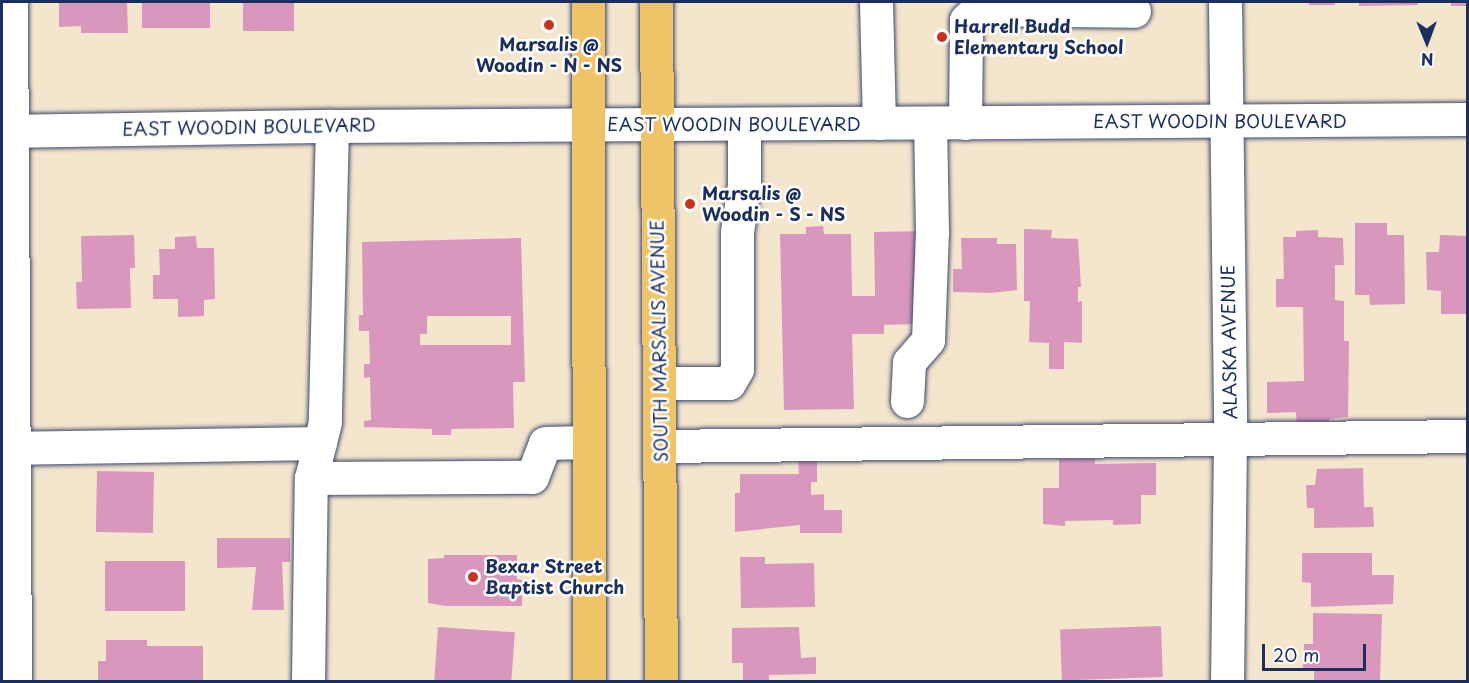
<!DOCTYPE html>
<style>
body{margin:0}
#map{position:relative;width:1469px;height:683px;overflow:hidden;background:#f4e5cd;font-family:"Playpen Sans",sans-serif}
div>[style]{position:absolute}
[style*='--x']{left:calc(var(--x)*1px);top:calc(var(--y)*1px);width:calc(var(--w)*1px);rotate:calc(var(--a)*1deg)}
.building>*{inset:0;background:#da97bd;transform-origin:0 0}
.roads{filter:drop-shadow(0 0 2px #3c4a6f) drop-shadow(0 0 2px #3c4a6f)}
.minor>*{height:33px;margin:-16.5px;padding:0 16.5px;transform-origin:16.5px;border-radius:16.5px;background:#fff}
.major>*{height:33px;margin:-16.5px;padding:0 16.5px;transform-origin:16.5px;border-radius:16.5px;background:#efc469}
.dots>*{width:16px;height:16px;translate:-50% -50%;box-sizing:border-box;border:3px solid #fff;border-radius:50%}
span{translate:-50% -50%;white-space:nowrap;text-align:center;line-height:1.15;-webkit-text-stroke:5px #fff;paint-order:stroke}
.poi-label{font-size:18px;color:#1b2f5e;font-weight:700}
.left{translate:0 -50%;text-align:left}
.street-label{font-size:18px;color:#1b2f5e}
.frame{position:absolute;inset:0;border:3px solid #1b2f5e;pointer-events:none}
.north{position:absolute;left:1397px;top:12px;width:60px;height:60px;-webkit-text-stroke:4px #fff;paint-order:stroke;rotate:179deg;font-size:16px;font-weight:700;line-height:24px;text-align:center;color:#1b2f5e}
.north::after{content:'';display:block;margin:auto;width:21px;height:27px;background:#1b2f5e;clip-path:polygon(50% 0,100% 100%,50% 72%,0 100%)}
.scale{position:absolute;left:1262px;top:644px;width:104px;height:27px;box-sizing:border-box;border:3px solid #1b2f5e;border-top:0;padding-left:8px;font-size:18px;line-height:21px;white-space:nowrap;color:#1b2f5e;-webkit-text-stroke:4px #fff;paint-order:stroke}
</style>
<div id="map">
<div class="building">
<div style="clip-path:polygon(59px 2px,127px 2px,128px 33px,81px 33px,81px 26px,59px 27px)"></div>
<div style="left:142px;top:2px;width:68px;height:26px"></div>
<div style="left:243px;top:2px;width:51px;height:29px"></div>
<div style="left:1309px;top:2px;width:26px;height:3px"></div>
<div style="clip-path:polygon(1359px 2px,1418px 2px,1418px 5px,1359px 6px)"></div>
<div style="left:1451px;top:2px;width:17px;height:4px"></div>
<div style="clip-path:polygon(1355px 223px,1387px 223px,1387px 235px,1404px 235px,1405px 304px,1370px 305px,1369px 295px,1355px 295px)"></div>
<div style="clip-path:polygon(823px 226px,824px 234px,851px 234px,852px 296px,875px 296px,874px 232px,928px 231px,914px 324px,884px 325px,884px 334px,852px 334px,854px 409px,784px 410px,780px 234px,806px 234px,806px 227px)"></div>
<div style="clip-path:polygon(1024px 229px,1052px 230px,1051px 238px,1078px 239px,1081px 287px,1078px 287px,1078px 302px,1082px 301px,1082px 343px,1064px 342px,1064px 369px,1049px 369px,1049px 343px,1029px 342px,1030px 301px,1024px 301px)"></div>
<div style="clip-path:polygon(1318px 230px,1318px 237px,1343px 238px,1344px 265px,1335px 265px,1335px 300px,1344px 301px,1344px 341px,1349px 341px,1348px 417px,1329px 419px,1329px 428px,1297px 429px,1296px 412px,1267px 413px,1267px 382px,1304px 381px,1303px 307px,1276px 307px,1276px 279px,1284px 279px,1283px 237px,1296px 237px,1296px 231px)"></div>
<div style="clip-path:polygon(134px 235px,135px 268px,130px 268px,131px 308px,77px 309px,76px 282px,82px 282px,81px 236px)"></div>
<div style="clip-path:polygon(1440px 235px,1468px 236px,1468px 314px,1441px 314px,1441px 291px,1427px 290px,1426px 252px,1439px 252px)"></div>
<div style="clip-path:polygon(196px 236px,197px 248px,214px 248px,215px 299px,204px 300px,204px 316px,178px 317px,178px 299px,153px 299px,153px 275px,160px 275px,159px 249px,175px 249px,175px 237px)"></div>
<div style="clip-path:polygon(evenodd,521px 238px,525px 382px,513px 382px,514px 428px,451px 429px,451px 435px,432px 435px,432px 429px,364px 427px,364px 421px,371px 420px,370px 377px,364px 378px,364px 364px,370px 364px,369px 331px,359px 331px,359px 315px,363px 315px,362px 242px,521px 238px,427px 316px,511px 316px,511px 345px,420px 345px,420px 334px,427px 334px,427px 316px)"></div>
<div style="clip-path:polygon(961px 238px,997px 238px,997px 244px,1016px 244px,1017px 290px,991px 293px,953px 292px,953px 269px,962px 269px)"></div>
<div style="clip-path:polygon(798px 453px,817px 453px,817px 482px,811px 482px,811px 495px,824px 494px,824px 510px,842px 510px,842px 533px,800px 533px,800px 525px,735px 532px,735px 493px,740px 493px,740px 474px,799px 474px)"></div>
<div style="clip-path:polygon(1059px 459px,1095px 459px,1095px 464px,1156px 463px,1156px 495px,1141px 495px,1141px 524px,1113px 525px,1113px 520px,1065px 521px,1065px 526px,1043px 524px,1043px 488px,1059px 488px)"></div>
<div style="clip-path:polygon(1363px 468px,1364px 507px,1373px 507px,1374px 527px,1314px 528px,1314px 508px,1307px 508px,1306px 485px,1315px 485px,1317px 469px)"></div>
<div style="left:97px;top:471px;width:57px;height:61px;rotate:1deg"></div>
<div style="clip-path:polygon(217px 538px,290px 538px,290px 562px,282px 562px,284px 610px,252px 610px,256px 567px,217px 568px)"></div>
<div style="clip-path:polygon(1302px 553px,1372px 553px,1372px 575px,1394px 575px,1393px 604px,1311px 607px,1311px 583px,1302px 582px)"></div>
<div style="clip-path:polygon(444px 555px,517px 555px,517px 579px,522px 580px,522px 606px,445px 606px,428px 603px,428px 559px,444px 558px)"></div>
<div style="clip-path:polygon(740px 557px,765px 557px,765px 564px,814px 563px,815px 607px,741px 608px)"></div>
<div style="left:105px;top:561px;width:80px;height:50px"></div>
<div style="clip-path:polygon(1313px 613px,1382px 614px,1380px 682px,1314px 682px,1314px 670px,1303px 669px,1304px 644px,1313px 644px)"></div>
<div style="left:1161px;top:626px;width:51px;height:101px;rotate:88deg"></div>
<div style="left:438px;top:627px;width:77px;height:55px;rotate:4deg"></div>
<div style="clip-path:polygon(799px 627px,801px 658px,816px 657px,816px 674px,769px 675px,769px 682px,743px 682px,743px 663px,732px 663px,732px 628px)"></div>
<div style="clip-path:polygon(106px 640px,147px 640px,147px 646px,203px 646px,203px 682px,98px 682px,98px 661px,106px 661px)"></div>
</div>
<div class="roads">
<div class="minor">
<div style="--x:11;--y:2;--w:680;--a:89.66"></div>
<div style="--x:876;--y:2;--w:121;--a:88.6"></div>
<div style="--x:1225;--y:2;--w:438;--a:89.3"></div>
<div style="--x:1230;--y:440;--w:242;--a:90.7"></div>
<div style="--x:965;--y:123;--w:103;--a:-89.4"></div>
<div style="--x:966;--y:20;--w:16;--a:-43"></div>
<div style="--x:978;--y:9;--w:156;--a:0.7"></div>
<div style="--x:332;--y:126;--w:296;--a:91.4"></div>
<div style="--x:325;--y:422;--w:58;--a:104"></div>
<div style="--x:311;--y:478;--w:221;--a:-0.3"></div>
<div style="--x:532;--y:477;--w:36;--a:-69"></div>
<div style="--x:545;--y:443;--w:43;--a:-1.3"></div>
<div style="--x:2;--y:131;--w:330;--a:-0.9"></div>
<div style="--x:332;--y:126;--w:1136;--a:-0.35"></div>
<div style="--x:660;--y:383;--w:69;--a:0"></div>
<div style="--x:729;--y:383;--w:16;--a:-60"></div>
<div style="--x:737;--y:369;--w:137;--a:-90"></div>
<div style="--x:737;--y:232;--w:48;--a:-81.5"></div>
<div style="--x:744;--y:185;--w:61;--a:-90"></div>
<div style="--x:907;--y:401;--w:39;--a:-87"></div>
<div style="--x:909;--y:362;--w:29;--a:-49"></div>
<div style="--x:928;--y:340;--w:107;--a:-87.9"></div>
<div style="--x:932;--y:233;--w:110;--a:-91"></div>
<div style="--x:660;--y:446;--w:808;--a:-0.71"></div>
<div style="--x:2;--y:448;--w:318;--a:-0.9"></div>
<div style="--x:308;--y:682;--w:204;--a:-89.2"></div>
</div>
<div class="major">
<div style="--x:588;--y:2;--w:680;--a:89.92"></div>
<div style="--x:656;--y:2;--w:680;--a:89.58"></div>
</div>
</div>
<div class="dots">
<div style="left:549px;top:25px;background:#c8321e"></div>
<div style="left:942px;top:37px;background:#c8321e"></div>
<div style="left:690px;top:204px;background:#c8321e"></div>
<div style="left:473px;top:577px;background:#c8321e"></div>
</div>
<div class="poi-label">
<span class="left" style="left:954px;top:37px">Harrell Budd<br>Elementary School</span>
<span style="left:549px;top:55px">Marsalis @<br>Woodin - N - NS</span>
<span class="left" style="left:702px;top:204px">Marsalis @<br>Woodin - S - NS</span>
<span class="left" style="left:485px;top:577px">Bexar Street<br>Baptist Church</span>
</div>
<div class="street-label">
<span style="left:1220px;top:121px">EAST WOODIN BOULEVARD</span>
<span style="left:734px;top:124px">EAST WOODIN BOULEVARD</span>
<span style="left:249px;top:127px;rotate:-1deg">EAST WOODIN BOULEVARD</span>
<span style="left:659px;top:341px;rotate:-91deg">SOUTH MARSALIS AVENUE</span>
<span style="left:1229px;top:342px;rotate:-91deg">ALASKA AVENUE</span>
</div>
<div class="frame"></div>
<div class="north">N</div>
<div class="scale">20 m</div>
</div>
